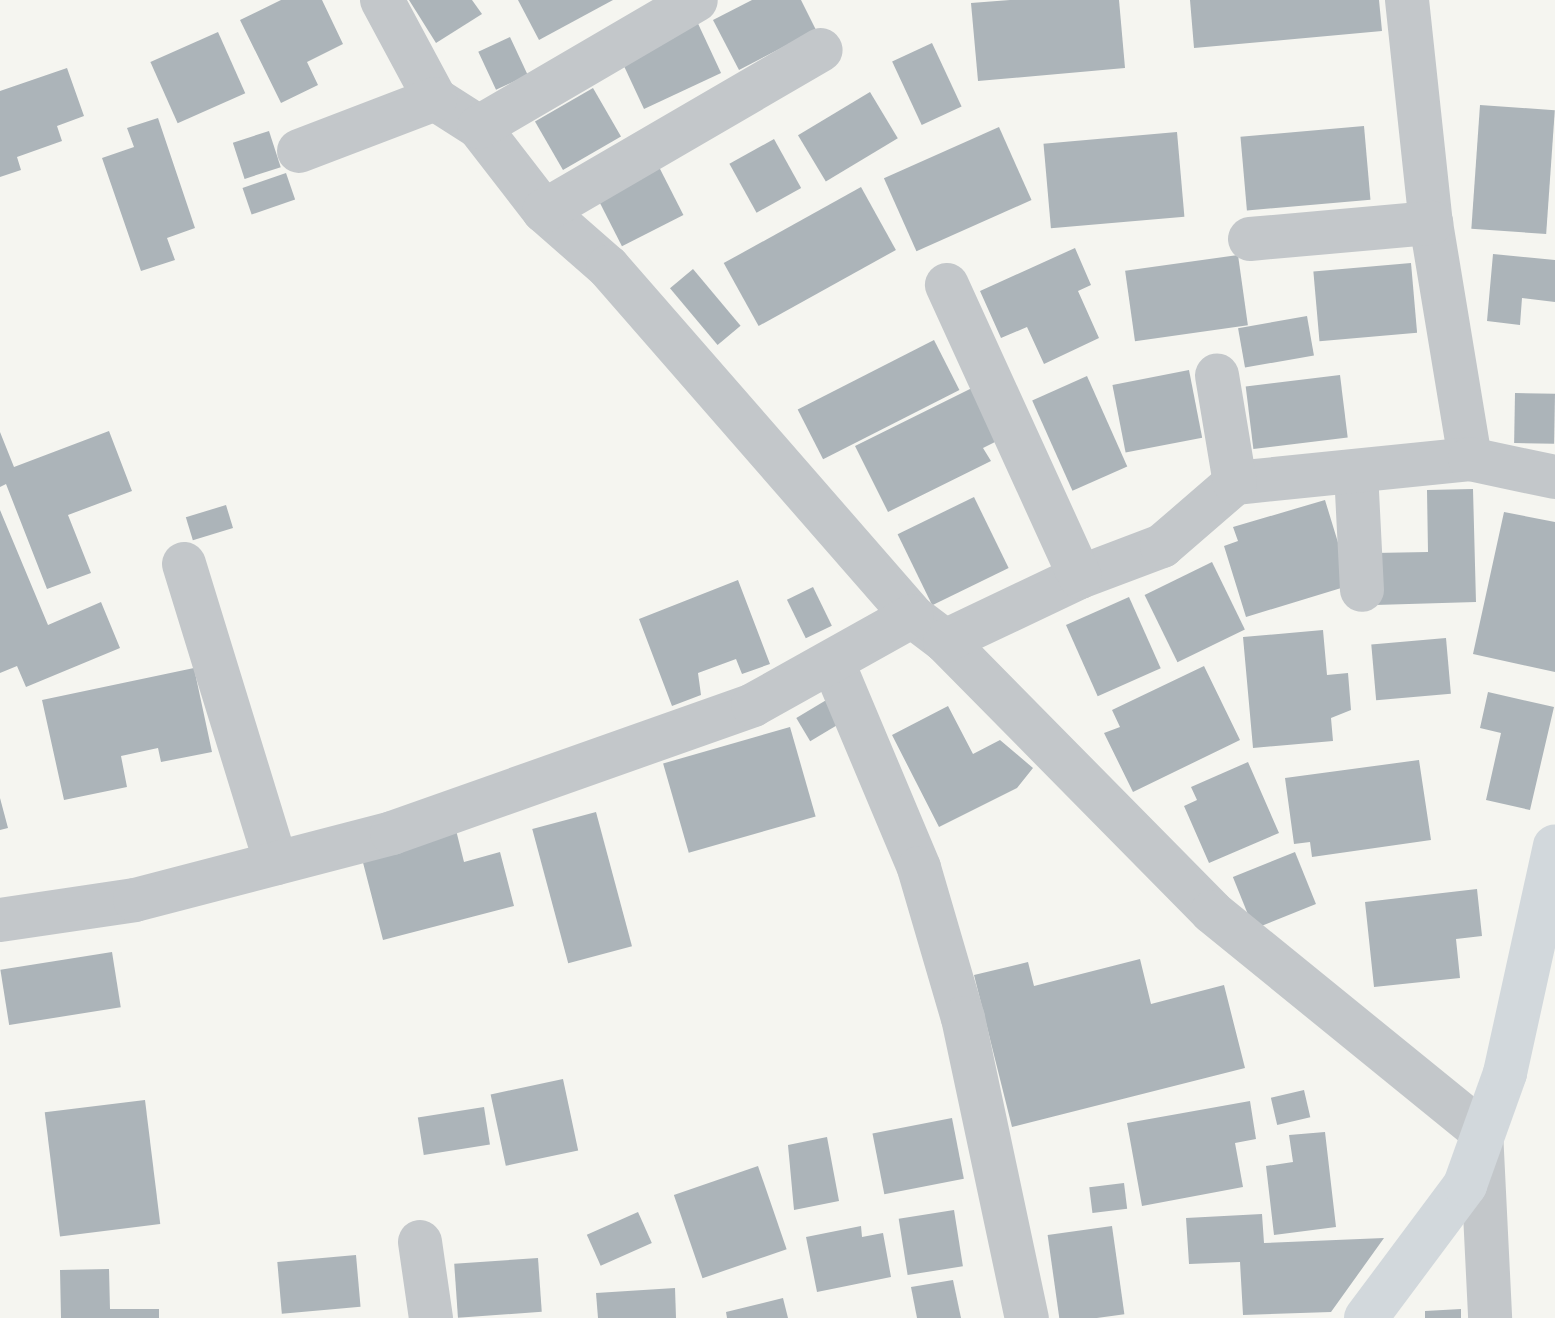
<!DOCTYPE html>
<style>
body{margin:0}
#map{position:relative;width:1555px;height:1318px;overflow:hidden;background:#f5f5f0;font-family:Commissioner,sans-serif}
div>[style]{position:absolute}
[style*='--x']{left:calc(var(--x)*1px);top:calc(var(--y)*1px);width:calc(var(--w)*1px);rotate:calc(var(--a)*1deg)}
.building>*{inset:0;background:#acb4b9;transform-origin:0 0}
.street>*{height:44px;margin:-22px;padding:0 22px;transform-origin:22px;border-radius:22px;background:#c3c7ca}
.secondary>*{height:44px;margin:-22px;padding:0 22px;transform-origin:22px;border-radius:22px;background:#d2d8dc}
span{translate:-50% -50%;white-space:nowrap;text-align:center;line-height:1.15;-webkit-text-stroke:8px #fff;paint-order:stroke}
</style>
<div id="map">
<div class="building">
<div style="clip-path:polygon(281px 0,322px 0,343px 44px,307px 62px,318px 85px,281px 103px,240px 20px)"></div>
<div style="clip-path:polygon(409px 0,472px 0,482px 14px,436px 43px)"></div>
<div style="clip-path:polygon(518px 0,613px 0,539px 40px)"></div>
<div style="clip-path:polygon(752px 0,801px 0,816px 30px,739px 70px,713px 20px)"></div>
<div style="clip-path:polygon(1010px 0,1119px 0,1125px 68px,978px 81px,971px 3px)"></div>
<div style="clip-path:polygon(1190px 0,1379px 0,1382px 31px,1194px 48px)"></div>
<div style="left:694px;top:15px;width:64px;height:85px;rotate:65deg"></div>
<div style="left:218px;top:32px;width:67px;height:74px;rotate:66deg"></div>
<div style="left:510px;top:37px;width:42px;height:35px;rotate:65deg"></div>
<div style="left:932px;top:43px;width:70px;height:44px;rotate:65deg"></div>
<div style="clip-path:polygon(67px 68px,84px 116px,57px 126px,62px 141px,17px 157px,21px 170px,0 177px,0 91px)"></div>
<div style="left:593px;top:88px;width:56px;height:67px;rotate:60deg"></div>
<div style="left:870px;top:92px;width:54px;height:84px;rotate:59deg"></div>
<div style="left:1480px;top:105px;width:75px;height:124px;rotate:4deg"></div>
<div style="clip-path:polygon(158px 118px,195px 228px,167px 238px,175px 260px,141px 271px,102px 158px,134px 147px,127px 128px)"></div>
<div style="left:1364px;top:126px;width:74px;height:124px;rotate:85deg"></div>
<div style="left:999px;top:127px;width:80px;height:126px;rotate:66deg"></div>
<div style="left:269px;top:131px;width:38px;height:38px;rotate:72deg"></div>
<div style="left:1177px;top:132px;width:85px;height:134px;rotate:85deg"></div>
<div style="left:774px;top:139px;width:56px;height:51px;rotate:61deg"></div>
<div style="left:658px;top:165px;width:56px;height:69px;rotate:63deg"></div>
<div style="left:286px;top:173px;width:28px;height:46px;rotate:71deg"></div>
<div style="left:861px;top:187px;width:72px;height:157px;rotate:61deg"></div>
<div style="clip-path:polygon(1075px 248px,1091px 285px,1078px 291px,1099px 338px,1044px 364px,1027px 327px,1001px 338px,980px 291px)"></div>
<div style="clip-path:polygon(1493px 254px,1555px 260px,1555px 302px,1522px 298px,1520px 325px,1487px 321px)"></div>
<div style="left:1238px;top:255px;width:71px;height:114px;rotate:82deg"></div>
<div style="left:1411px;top:263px;width:70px;height:98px;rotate:85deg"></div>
<div style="left:693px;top:269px;width:74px;height:30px;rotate:50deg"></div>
<div style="left:1307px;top:316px;width:40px;height:70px;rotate:80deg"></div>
<div style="left:934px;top:340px;width:56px;height:153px;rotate:63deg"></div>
<div style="left:1189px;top:370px;width:69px;height:78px;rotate:79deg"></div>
<div style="left:1340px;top:375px;width:63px;height:95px;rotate:83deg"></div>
<div style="left:1087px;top:376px;width:99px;height:60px;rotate:66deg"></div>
<div style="clip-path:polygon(974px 387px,1001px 439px,983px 448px,991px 461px,888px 512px,855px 446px)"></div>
<div style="left:1515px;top:393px;width:40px;height:50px;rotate:1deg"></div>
<div style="clip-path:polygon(109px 431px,132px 491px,68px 515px,91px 573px,47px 589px,6px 484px,0 487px,0 432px,14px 467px)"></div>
<div style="clip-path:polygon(1473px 489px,1476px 602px,1375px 605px,1374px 553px,1428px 552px,1427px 490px)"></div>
<div style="left:974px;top:497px;width:79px;height:85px;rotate:64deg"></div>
<div style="clip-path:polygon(1325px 500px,1351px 585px,1246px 617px,1224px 546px,1238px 541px,1233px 527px)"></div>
<div style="left:226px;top:505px;width:24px;height:42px;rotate:73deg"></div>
<div style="clip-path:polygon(0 510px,48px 625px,101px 602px,120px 648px,26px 687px,17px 666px,0 673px)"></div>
<div style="clip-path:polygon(1504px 512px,1555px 522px,1555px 672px,1473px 654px)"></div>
<div style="left:1212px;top:562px;width:75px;height:75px;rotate:64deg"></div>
<div style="clip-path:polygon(738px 580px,770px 664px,742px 674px,736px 659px,698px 673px,701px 695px,672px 706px,639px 619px)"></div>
<div style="left:813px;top:587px;width:43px;height:29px;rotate:64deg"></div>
<div style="left:1129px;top:597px;width:78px;height:69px;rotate:66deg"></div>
<div style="clip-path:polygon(1323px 630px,1327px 675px,1348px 673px,1351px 710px,1331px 718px,1333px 741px,1253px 748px,1243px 637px)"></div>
<div style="left:1446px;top:638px;width:56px;height:75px;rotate:85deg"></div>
<div style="clip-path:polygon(1204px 666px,1240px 740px,1133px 792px,1104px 733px,1120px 727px,1112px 710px)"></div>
<div style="clip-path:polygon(194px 668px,212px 752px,161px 762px,158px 748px,121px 756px,127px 787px,64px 800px,42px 700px)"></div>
<div style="clip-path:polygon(1488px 692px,1554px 707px,1530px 810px,1486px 800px,1501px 733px,1480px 728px)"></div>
<div style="left:828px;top:699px;width:27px;height:37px;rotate:59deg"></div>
<div style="clip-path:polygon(948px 706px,973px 754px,1000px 740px,1033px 768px,1017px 788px,939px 827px,892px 735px)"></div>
<div style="left:790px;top:727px;width:93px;height:132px;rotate:74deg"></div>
<div style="clip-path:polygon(1419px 760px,1431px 840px,1312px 857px,1310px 842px,1294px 844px,1285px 778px)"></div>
<div style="clip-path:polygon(1248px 762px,1279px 833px,1209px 863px,1184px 806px,1197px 800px,1191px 787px)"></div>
<div style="clip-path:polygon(0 798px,8px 828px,0 830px)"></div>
<div style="left:596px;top:812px;width:139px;height:66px;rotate:75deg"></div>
<div style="clip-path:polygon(455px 826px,464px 862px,500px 852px,514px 906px,383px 940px,360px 851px)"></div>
<div style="left:1295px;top:852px;width:56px;height:67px;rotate:68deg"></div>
<div style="clip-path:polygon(1477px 889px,1482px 936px,1456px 939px,1460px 978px,1374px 987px,1365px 902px)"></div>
<div style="left:112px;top:952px;width:56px;height:113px;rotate:81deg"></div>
<div style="clip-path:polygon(1140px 959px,1151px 1004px,1224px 985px,1245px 1068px,1012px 1127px,974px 975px,1028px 962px,1034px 986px)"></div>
<div style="left:563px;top:1079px;width:73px;height:74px;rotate:78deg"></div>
<div style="left:1304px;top:1090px;width:28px;height:34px;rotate:77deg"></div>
<div style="left:145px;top:1100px;width:125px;height:101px;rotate:83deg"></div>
<div style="clip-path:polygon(1250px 1101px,1256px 1139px,1235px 1143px,1243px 1187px,1142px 1206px,1127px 1123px)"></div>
<div style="left:484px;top:1107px;width:38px;height:67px;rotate:81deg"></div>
<div style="left:952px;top:1118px;width:62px;height:81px;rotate:79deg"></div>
<div style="clip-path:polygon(1325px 1132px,1336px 1227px,1274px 1235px,1266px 1166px,1293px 1162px,1289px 1135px)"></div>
<div style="clip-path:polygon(827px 1137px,839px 1201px,794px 1210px,788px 1145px)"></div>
<div style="left:758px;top:1166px;width:88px;height:89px;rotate:71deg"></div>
<div style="left:1124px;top:1183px;width:26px;height:35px;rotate:83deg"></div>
<div style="left:954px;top:1210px;width:57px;height:56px;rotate:81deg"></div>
<div style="left:638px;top:1212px;width:34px;height:56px;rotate:66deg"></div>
<div style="clip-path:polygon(1262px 1214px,1264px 1243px,1384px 1238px,1331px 1312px,1243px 1315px,1240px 1262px,1189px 1264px,1186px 1218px)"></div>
<div style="clip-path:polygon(861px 1226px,862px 1237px,883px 1233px,891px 1277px,817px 1292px,806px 1237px)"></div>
<div style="left:1112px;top:1226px;width:89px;height:65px;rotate:82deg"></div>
<div style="left:356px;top:1255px;width:52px;height:79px;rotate:85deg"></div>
<div style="left:538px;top:1258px;width:54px;height:84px;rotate:86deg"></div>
<div style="clip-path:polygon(109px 1269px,110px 1309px,159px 1309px,159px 1318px,61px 1318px,60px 1270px)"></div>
<div style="clip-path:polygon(953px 1280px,961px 1318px,917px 1318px,911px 1287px)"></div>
<div style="clip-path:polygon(675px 1288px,676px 1318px,598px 1318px,596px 1293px)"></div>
<div style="clip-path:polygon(783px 1298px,788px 1318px,727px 1318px,726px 1312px)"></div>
<div style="clip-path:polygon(1461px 1309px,1461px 1318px,1425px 1318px,1425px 1311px)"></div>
</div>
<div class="street">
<div style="--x:382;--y:0;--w:112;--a:61.8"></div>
<div style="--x:435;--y:99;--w:52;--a:32.5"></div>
<div style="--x:479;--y:127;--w:106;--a:52.3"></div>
<div style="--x:544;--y:211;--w:85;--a:41.2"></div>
<div style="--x:608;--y:267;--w:463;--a:48.9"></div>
<div style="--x:912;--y:616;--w:41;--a:37.1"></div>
<div style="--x:945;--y:641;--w:380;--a:45.4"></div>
<div style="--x:1212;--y:912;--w:347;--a:39.1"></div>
<div style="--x:1481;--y:1131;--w:187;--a:87.2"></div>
<div style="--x:1407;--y:0;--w:224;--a:83.9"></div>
<div style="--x:1431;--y:223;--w:239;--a:80.6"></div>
<div style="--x:479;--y:127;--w:251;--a:-30.3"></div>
<div style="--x:299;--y:151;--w:146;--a:-20.9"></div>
<div style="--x:544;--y:211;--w:320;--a:-30.2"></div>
<div style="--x:1250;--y:239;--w:182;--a:-5.1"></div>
<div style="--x:1356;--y:472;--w:118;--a:87.1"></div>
<div style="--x:1235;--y:483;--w:236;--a:-5.8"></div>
<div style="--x:1470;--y:459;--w:87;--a:12"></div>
<div style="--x:184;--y:564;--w:313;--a:72.9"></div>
<div style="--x:1080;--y:577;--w:88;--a:-20.7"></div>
<div style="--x:1162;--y:546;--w:96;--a:-40.8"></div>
<div style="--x:1235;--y:483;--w:109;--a:-99.5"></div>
<div style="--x:945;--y:641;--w:149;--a:-25.4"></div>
<div style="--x:1080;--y:577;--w:321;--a:-114.5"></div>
<div style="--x:833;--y:663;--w:222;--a:67.2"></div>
<div style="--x:919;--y:868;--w:156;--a:73.7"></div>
<div style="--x:963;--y:1018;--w:307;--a:78"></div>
<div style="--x:0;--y:920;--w:136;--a:-8.4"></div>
<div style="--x:135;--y:900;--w:266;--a:-14.6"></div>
<div style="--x:392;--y:833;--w:383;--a:-19.5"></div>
<div style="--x:753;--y:705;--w:182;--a:-29.2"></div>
<div style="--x:420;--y:1242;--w:77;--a:81.8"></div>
</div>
<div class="secondary">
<div style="--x:1366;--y:1318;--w:166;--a:-53.3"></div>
<div style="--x:1465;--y:1185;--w:119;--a:-70.3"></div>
<div style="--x:1505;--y:1073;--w:232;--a:-77.6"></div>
</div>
</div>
